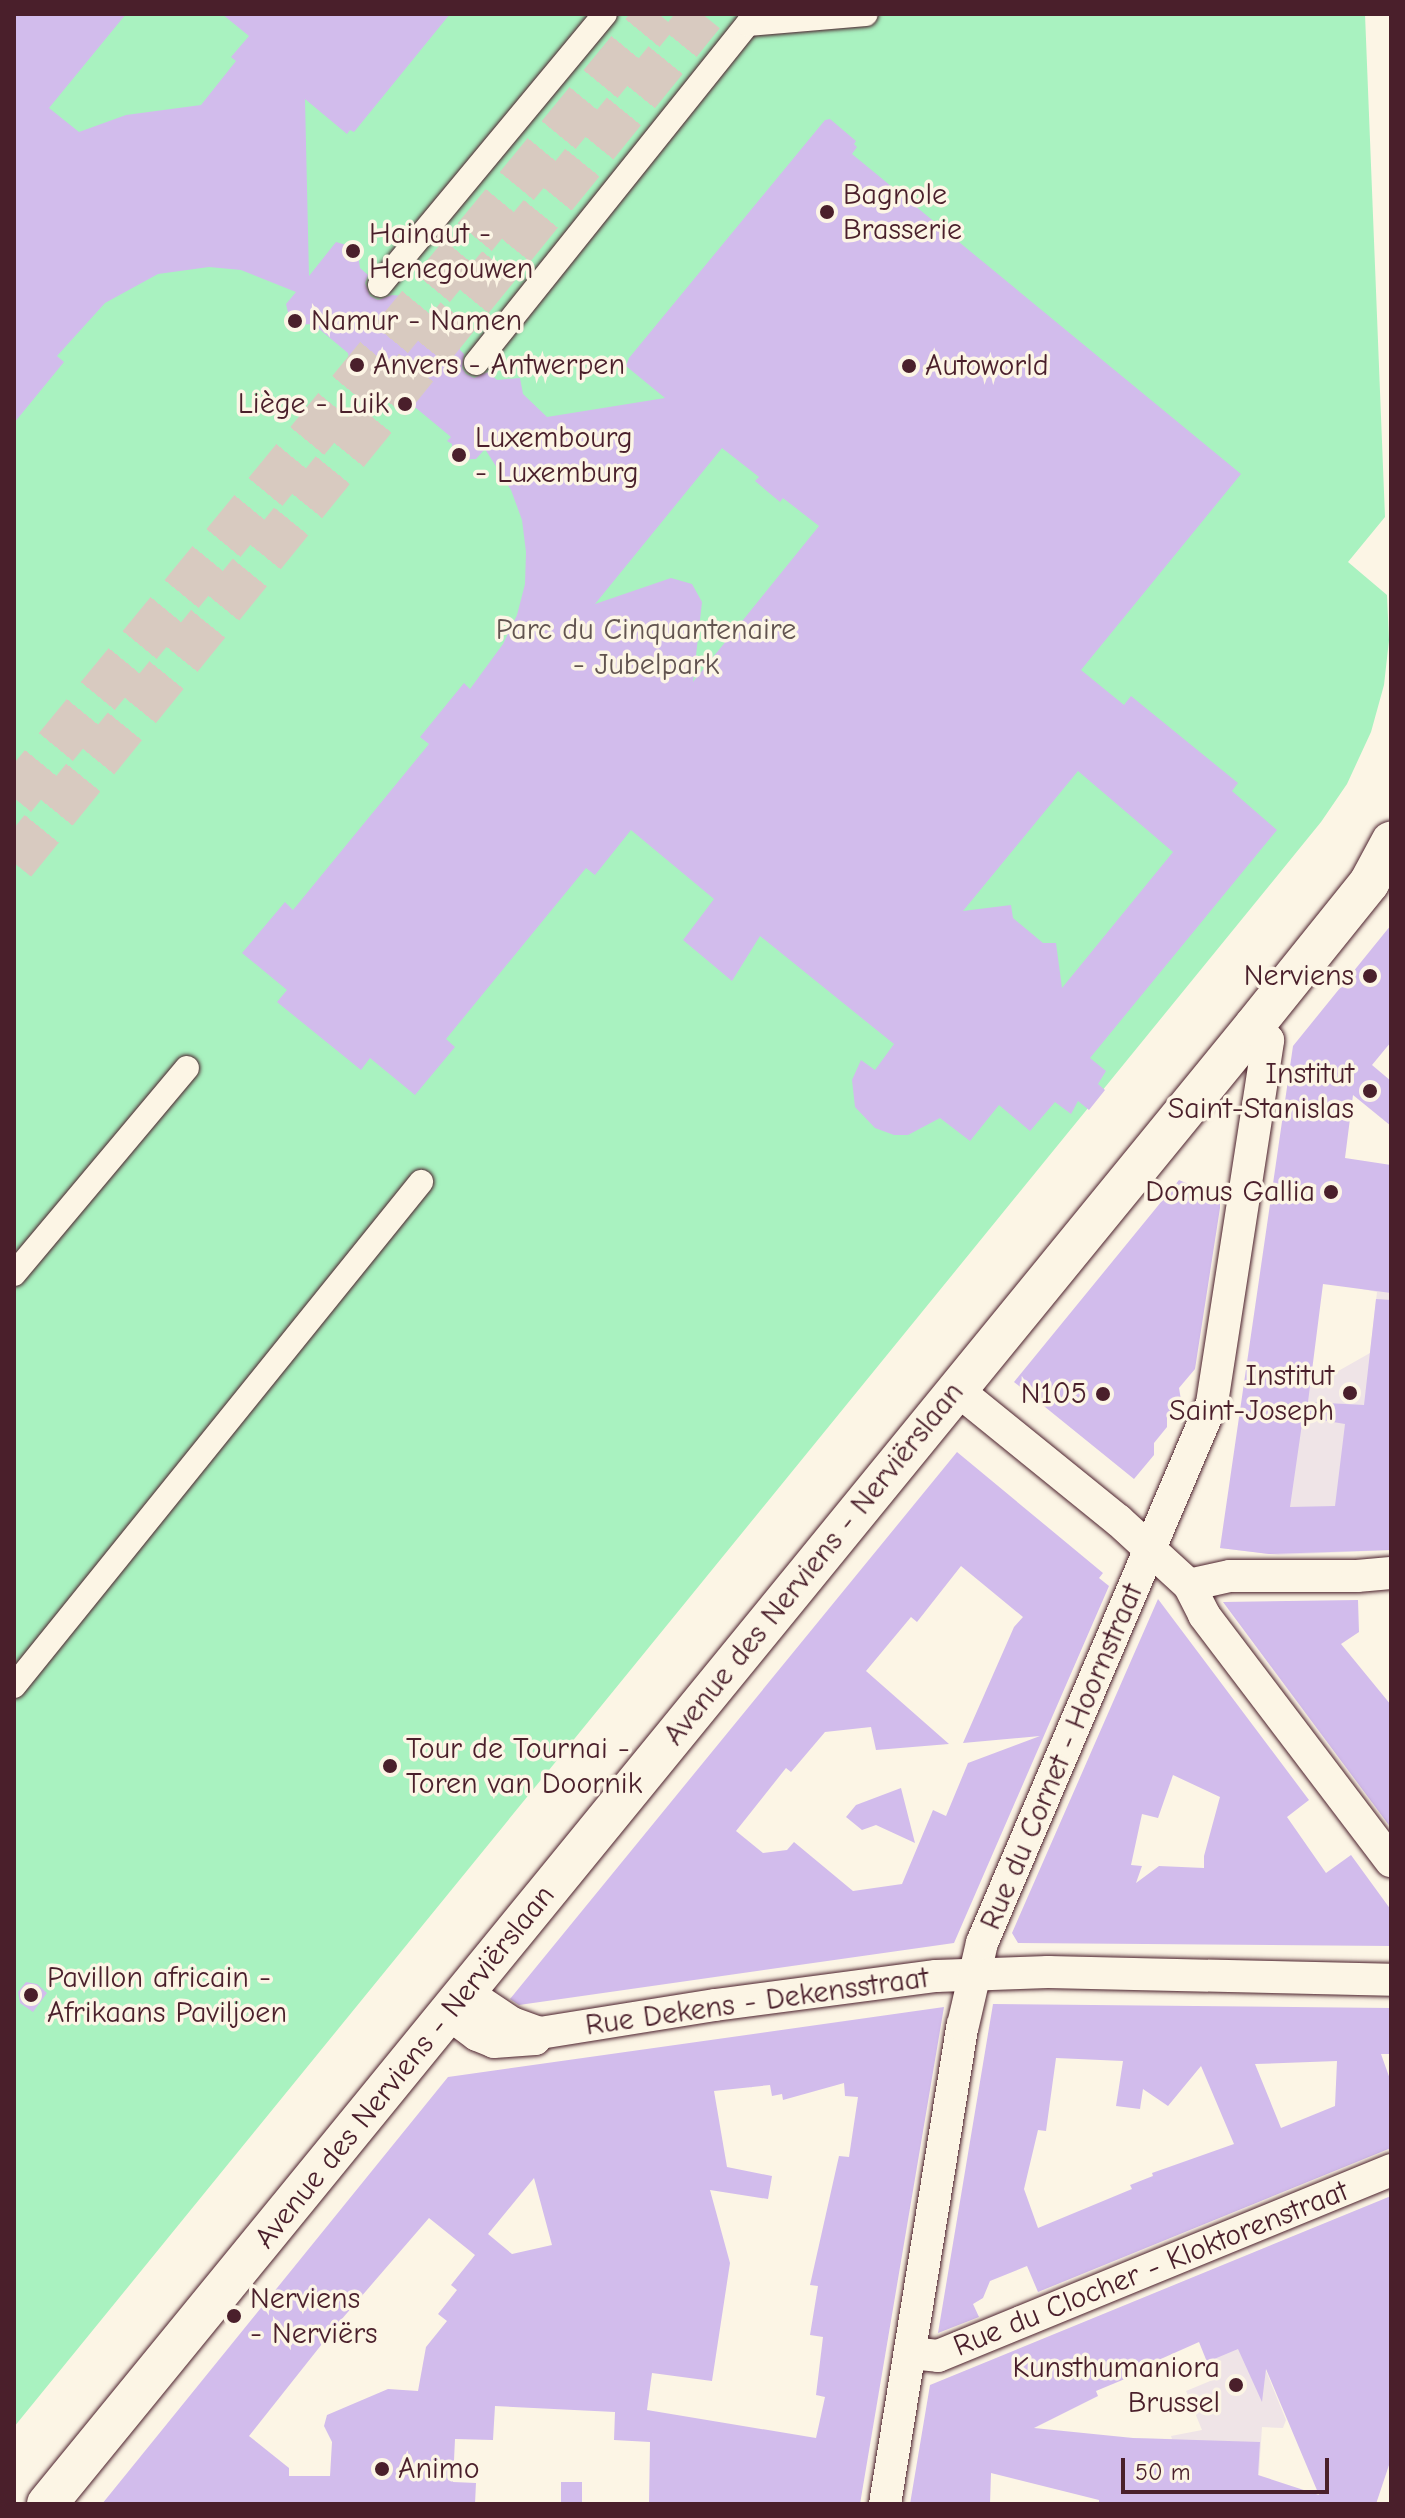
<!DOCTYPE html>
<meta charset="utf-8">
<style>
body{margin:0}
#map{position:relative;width:1405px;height:2518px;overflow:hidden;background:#fcf5e5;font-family:"Comic Neue",sans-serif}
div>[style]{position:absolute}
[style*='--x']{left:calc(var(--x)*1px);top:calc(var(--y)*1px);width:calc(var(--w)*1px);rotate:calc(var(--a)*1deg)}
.built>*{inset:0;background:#efe4e7}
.green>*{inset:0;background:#a9f2c0}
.building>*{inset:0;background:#d2bcec;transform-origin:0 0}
.trunk-tunnel>*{height:44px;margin-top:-22px;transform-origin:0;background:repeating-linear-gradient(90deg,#d8cac0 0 44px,transparent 0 66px)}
.roads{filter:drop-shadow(0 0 2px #4a1f2b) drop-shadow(0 0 2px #4a1f2b)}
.pedestrian>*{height:24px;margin:-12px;padding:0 12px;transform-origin:12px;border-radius:12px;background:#fcf5e5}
.minor>*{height:32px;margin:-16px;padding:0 16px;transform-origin:16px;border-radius:16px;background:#fcf5e5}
.tertiary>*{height:40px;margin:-20px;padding:0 20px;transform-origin:20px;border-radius:20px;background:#fcf5e5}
.dots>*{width:22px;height:22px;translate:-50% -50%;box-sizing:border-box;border:4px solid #fcf5e5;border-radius:50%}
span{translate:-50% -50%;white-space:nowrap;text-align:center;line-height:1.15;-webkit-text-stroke:7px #fcf5e5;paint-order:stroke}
.poi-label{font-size:30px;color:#4a1f2b}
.left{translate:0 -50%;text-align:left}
.right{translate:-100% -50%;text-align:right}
.park-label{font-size:30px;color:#625450}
.street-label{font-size:30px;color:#4a1f2b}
.frame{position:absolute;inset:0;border:16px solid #4a1f2b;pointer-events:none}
.scale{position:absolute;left:1121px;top:2458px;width:208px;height:36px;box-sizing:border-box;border:4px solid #4a1f2b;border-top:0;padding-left:10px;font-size:24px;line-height:28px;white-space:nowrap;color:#4a1f2b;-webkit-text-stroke:6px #fcf5e5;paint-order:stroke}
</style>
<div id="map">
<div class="built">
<div style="clip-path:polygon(1391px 1234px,1391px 1550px,1278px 1555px,1220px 1548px,1310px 1387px,1370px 1353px,1377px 1292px,1362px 1289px,1368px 1244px)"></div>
<div style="clip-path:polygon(1176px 2284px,1262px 2361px,1286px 2420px,1283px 2428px,1262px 2427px,1257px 2504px,1124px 2504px,1133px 2438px,1172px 2439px,1171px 2436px,1202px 2430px,1186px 2391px,1215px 2379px)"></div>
</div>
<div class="green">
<div style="clip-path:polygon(14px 14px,1365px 14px,1385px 517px,1348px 562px,1387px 595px,1389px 640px,1384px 685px,1371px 732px,1347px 784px,1321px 822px,14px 2427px)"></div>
</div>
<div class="building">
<div style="clip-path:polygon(evenodd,14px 14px,126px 14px,49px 108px,79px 132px,126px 115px,201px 105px,236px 61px,231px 57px,249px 36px,222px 14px,450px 14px,354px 132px,350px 130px,347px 134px,305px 99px,309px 276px,336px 242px,357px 248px,360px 268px,368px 275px,365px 283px,370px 296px,378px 300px,392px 295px,405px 296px,411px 301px,413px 312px,442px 336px,460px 336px,460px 350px,464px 354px,462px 368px,466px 374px,474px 378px,488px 372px,497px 380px,520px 378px,523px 394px,547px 417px,665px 398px,626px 366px,629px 358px,825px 120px,830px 119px,856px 141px,854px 144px,857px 147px,852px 154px,1241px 474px,1081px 670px,1124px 705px,1131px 696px,1238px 783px,1232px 791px,1277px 830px,1090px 1058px,1106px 1071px,1098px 1084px,1105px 1090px,1089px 1110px,1078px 1101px,1071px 1114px,1055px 1102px,1030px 1131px,999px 1105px,970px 1141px,940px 1118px,908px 1135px,894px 1135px,875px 1128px,855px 1107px,852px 1080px,861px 1060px,875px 1070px,894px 1044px,760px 936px,732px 981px,683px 940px,714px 899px,631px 830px,595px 875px,586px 868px,446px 1039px,455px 1047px,415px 1095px,370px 1058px,361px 1070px,277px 1002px,287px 990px,242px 953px,285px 902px,293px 910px,429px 744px,420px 737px,464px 683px,470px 689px,503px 644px,517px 615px,525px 584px,526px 552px,522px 520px,511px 490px,485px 449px,476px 459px,452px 460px,452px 444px,447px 441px,451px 437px,416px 408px,400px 407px,396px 392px,368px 369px,350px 367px,348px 353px,313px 324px,295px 325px,290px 321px,286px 304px,296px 292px,241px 270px,209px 267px,158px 274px,105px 303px,57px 356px,64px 362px,14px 423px,14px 14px,722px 448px,759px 477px,755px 481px,780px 502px,783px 498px,819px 526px,693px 682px,702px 602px,692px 584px,671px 578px,595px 604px,722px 448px,14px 14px,1078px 771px,1173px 852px,1062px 988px,1056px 943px,1043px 943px,1013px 918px,1011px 905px,963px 911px,1078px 771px)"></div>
<div style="clip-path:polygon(evenodd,1391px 925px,1391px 1042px,1372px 1065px,1391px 1081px,1391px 1126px,1353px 1095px,1345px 1158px,1391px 1165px,1391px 1293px,1323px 1284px,1308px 1402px,1364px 1405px,1376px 1299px,1391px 1300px,1391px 1550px,1269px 1554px,1220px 1548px,1293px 1046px,1391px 925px,1303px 1417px,1345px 1424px,1335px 1506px,1290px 1507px,1303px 1417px)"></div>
<div style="clip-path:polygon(1179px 1180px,1220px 1198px,1220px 1208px,1195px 1369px,1179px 1388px,1181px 1400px,1167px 1416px,1167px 1427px,1154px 1443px,1154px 1455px,1134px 1479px,1014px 1382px)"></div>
<div style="clip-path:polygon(evenodd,957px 1452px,1103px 1573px,1099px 1578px,1109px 1586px,954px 1943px,519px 2005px,510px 1999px,957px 1452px,961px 1566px,1023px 1617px,1014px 1627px,963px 1743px,1040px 1736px,968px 1763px,946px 1816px,933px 1810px,902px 1884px,853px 1891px,794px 1842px,787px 1850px,763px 1853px,736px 1831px,786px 1768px,791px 1772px,825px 1732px,871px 1727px,876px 1750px,949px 1744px,866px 1671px,911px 1617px,917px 1622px,961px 1566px)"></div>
<div style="clip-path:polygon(evenodd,1158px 1599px,1309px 1800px,1287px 1817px,1326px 1873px,1351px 1855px,1391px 1910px,1391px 1946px,1018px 1943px,1012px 1933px,1158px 1599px,1173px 1775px,1220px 1797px,1204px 1856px,1204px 1868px,1159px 1866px,1136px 1883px,1142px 1866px,1131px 1865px,1142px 1814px,1158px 1818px,1173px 1775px)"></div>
<div style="clip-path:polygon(1358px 1600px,1359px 1632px,1341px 1644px,1391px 1705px,1391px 1828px,1223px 1602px)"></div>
<div style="clip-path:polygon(901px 1788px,915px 1843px,876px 1825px,862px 1830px,846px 1817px,856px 1805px)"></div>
<div style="clip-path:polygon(26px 1982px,37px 1984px,47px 1993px,33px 2012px,20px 2003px,18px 1992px)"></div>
<div style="clip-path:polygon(evenodd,993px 2004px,1391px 2008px,1391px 2054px,1381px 2054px,1391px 2082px,1391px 2148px,1038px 2292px,1027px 2266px,990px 2281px,983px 2298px,973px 2304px,979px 2317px,938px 2333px,993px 2004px,1056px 2058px,1123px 2061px,1116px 2106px,1140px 2109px,1143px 2089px,1168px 2106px,1201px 2066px,1234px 2144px,1152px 2173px,1153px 2176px,1130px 2185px,1132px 2189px,1038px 2228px,1024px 2189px,1038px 2130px,1046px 2131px,1056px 2058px,993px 2004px,1337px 2061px,1335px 2106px,1281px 2128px,1255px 2064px,1337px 2061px)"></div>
<div style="clip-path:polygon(evenodd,944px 2007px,860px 2504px,649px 2504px,650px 2442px,614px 2440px,615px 2412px,495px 2406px,493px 2440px,455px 2439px,453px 2482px,476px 2483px,475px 2504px,102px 2504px,448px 2077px,944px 2007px,844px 2083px,845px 2096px,858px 2097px,849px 2157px,839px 2156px,810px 2285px,818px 2286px,810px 2335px,823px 2337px,816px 2395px,825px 2397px,816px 2438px,647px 2410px,652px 2373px,712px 2381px,730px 2263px,710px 2190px,768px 2199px,772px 2176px,727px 2167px,714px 2091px,770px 2085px,772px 2096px,782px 2094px,783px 2100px,844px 2083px,944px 2007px,534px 2178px,552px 2245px,512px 2254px,488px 2234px,534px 2178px,944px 2007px,429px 2218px,475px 2255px,451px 2285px,457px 2290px,438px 2314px,447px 2321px,426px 2347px,418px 2391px,388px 2389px,327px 2415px,324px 2426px,332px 2442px,330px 2476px,289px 2476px,289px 2468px,249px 2436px,341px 2320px,429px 2218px)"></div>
<div style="clip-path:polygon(evenodd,1391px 2196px,1391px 2459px,1376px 2504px,1099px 2504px,1099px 2500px,991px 2473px,990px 2504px,910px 2504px,930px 2385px,1391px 2196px,1199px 2342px,1207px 2362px,1238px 2349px,1262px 2402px,1266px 2369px,1319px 2495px,1258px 2475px,1260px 2442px,1133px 2438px,1034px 2428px,1098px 2396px,1096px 2391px,1156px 2366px,1154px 2362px,1199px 2342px)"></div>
<div style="left:561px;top:2482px;width:21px;height:22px"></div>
</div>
<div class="trunk-tunnel">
<div style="--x:14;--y:798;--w:1015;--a:-50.6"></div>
<div style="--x:14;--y:863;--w:1093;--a:-50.94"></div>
</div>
<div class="roads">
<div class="pedestrian">
<div style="--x:380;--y:285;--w:352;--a:-50.3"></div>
<div style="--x:476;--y:363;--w:435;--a:-51.3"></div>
<div style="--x:748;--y:24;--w:118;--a:-4.8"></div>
<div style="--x:14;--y:1274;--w:269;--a:-50"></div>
<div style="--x:14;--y:1686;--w:648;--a:-51.08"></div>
</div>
<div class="minor">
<div style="--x:956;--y:1389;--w:208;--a:39"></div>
<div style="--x:1118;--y:1520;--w:96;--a:42.5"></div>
<div style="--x:1189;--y:1585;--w:34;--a:63"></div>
<div style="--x:1204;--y:1615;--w:309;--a:52.8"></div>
<div style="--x:1189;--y:1585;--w:42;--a:-12.4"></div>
<div style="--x:1230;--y:1576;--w:127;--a:0"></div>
<div style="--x:1357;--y:1576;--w:34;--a:-5"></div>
<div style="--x:467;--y:1993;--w:54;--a:33.7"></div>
<div style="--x:512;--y:2023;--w:30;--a:20"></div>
<div style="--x:449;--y:2014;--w:35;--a:37"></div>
<div style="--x:477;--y:2035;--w:18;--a:22"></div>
<div style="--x:494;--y:2042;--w:41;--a:-4.2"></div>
<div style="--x:535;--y:2039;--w:8;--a:-50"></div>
<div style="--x:540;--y:2033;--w:177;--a:-9.1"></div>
<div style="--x:715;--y:2005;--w:223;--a:-7.5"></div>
<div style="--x:936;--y:1976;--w:112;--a:-2"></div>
<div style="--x:1048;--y:1972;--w:343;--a:1.3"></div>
<div style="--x:910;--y:2353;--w:28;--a:6"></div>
<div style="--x:938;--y:2356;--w:490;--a:-22.3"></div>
<div style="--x:885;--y:2504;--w:485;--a:-80.8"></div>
<div style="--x:963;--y:2025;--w:84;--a:-77"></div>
<div style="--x:982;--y:1943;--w:587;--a:-66.93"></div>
<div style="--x:1212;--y:1403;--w:367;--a:-81.2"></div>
<div style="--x:1268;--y:1040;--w:20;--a:-135"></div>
</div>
<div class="tertiary">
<div style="--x:47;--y:2504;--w:1908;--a:-50.76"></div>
<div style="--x:1254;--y:1026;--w:184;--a:-51.2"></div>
<div style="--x:1369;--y:883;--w:47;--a:-61.8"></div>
</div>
</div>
<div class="dots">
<div style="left:827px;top:212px;background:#4a1f2b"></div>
<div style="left:353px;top:251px;background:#4a1f2b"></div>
<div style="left:295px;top:321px;background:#4a1f2b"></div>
<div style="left:357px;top:365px;background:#4a1f2b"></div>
<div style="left:909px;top:366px;background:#4a1f2b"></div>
<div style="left:405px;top:404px;background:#4a1f2b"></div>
<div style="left:459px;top:455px;background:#4a1f2b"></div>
<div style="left:1370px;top:976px;background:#4a1f2b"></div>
<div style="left:1370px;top:1091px;background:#4a1f2b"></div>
<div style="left:1331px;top:1192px;background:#4a1f2b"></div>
<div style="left:1350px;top:1393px;background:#4a1f2b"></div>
<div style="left:1103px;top:1394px;background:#4a1f2b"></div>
<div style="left:390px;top:1766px;background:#4a1f2b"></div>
<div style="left:31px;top:1995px;background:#4a1f2b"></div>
<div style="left:234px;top:2316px;background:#4a1f2b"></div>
<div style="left:1236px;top:2385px;background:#4a1f2b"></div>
<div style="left:382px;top:2469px;background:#4a1f2b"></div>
</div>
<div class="poi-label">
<span class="left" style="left:843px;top:212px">Bagnole<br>Brasserie</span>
<span class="left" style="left:369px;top:251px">Hainaut -<br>Henegouwen</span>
<span class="left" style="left:311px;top:321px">Namur - Namen</span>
<span class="left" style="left:373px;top:365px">Anvers - Antwerpen</span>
<span class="left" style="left:925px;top:366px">Autoworld</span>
<span class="right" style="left:389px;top:404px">Liège - Luik</span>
<span class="left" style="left:475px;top:455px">Luxembourg<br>- Luxemburg</span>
<span class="right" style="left:1354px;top:976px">Nerviens</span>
<span class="right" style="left:1354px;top:1091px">Institut<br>Saint-Stanislas</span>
<span class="right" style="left:1315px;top:1192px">Domus Gallia</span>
<span class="right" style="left:1334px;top:1393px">Institut<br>Saint-Joseph</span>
<span class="right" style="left:1087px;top:1394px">N105</span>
<span class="left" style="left:406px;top:1766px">Tour de Tournai -<br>Toren van Doornik</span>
<span class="left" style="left:47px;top:1995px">Pavillon africain -<br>Afrikaans Paviljoen</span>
<span class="left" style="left:250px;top:2316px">Nerviens<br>- Nerviërs</span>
<span class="right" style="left:1220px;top:2385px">Kunsthumaniora<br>Brussel</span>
<span class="left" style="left:398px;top:2469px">Animo</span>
</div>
<div class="park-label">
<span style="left:646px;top:647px">Parc du Cinquantenaire<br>- Jubelpark</span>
</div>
<div class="street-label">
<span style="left:814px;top:1564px;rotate:-51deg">Avenue des Nerviens - Nerviërslaan</span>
<span style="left:1062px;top:1757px;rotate:-67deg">Rue du Cornet - Hoornstraat</span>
<span style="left:757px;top:2002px;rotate:-8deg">Rue Dekens - Dekensstraat</span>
<span style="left:405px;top:2067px;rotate:-51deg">Avenue des Nerviens - Nerviërslaan</span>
<span style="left:1151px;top:2269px;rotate:-22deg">Rue du Clocher - Kloktorenstraat</span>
</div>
<div class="frame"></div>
<div class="scale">50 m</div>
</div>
